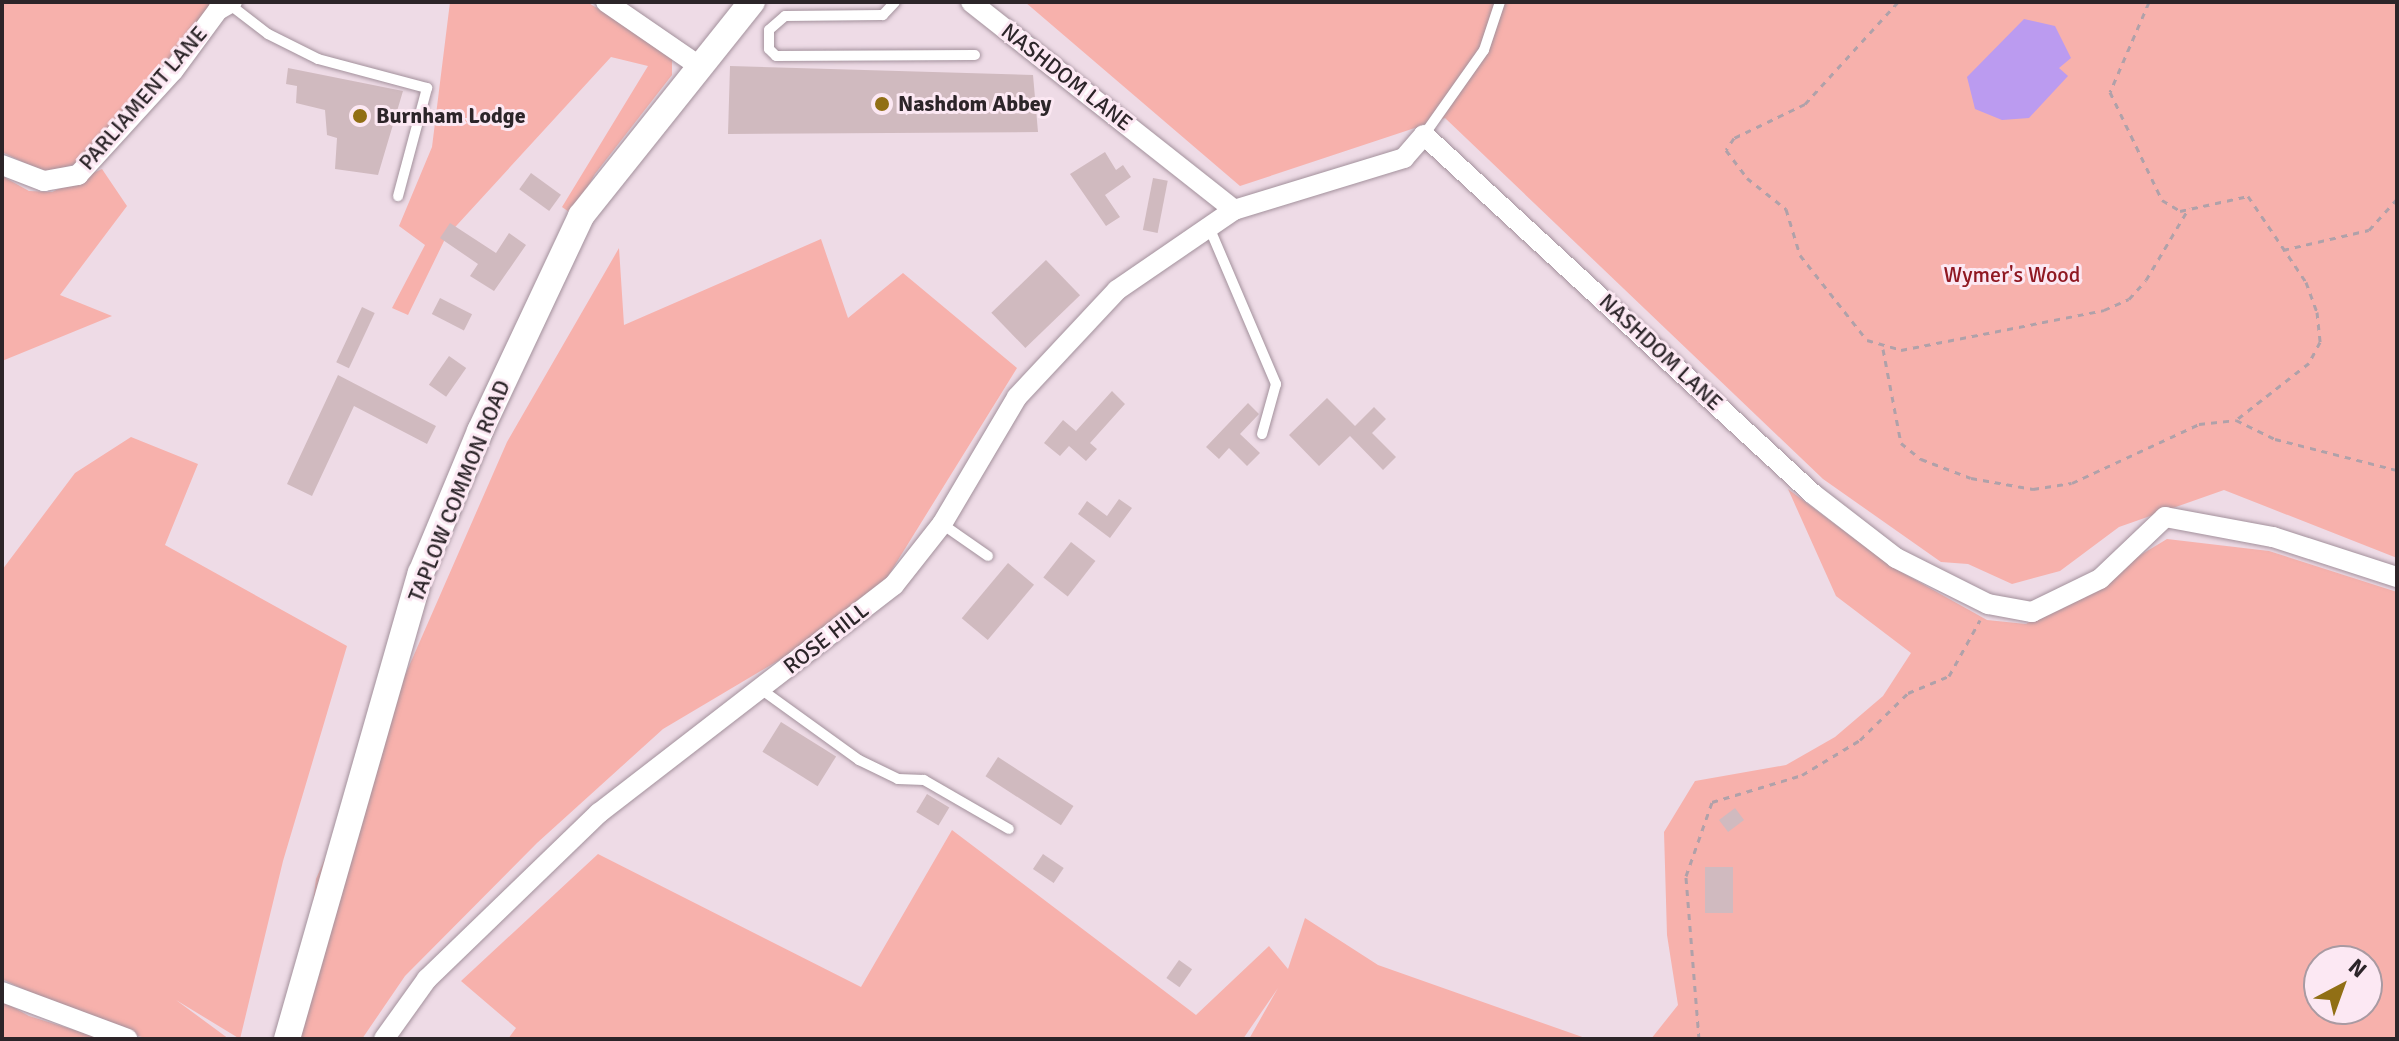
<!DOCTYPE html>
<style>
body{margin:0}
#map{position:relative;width:2399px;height:1041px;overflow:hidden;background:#eedbe6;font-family:Signika,sans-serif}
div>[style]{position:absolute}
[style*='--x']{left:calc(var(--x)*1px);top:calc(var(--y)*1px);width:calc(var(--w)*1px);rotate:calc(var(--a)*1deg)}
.green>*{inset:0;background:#f7b1ac}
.water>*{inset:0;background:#bb9bf0}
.building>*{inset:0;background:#d0babf;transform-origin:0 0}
.path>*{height:3px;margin-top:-1.5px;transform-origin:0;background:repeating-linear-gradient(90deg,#b0a1a9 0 6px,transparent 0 12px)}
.roads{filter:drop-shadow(0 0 2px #a3919c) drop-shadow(0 0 2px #a3919c)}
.service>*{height:10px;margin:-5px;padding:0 5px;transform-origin:5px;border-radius:5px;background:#fff}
.minor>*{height:20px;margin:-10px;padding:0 10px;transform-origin:10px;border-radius:10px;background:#fff}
.tertiary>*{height:26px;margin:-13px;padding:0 13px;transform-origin:13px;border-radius:13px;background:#fff}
.dots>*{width:22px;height:22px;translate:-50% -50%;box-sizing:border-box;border:4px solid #fce8f3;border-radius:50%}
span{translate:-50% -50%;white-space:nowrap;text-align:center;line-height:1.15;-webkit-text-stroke:6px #fce8f3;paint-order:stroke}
.street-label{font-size:22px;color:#2c2529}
.poi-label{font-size:22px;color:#2c2529;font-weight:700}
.left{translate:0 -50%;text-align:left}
.park-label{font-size:22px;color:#901822}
.frame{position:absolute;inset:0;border:4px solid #2c2529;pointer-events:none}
.north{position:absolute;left:2303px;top:945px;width:80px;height:80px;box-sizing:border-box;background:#fce8f3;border:2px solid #a99aa2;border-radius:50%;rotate:41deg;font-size:22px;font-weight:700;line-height:32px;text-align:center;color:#2c2529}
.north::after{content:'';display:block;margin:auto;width:28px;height:36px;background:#916f15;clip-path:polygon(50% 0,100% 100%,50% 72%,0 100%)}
</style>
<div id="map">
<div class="green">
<div style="clip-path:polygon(2px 2px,216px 2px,82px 162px,46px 173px,2px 152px)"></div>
<div style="clip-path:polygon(450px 2px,587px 2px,660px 46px,672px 58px,672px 75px,595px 174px,572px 214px,562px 207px,648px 66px,611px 57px,446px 237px,408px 315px,392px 308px,425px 245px,399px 226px,432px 147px)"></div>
<div style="clip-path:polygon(1025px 2px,2397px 2px,2397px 558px,2224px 490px,2119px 527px,2060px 571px,2012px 584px,1968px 564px,1941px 562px,1823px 479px,1445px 118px,1240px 186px)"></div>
<div style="clip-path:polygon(102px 169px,127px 206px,60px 295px,112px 316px,2px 361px,2px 176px,29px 191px,52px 192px)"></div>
<div style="clip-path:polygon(821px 239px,848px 318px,903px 273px,1017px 368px,885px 581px,786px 656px,663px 729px,537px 843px,405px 976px,362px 1039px,295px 1039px,316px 879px,507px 442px,619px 248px,624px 325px)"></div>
<div style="clip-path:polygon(131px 437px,198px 464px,165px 545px,347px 646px,283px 861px,240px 1039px,176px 1000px,229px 1039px,149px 1039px,99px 1025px,2px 979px,2px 570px,75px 473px)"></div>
<div style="clip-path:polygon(evenodd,1788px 489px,1892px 567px,1987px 620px,2026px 624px,2167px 539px,2269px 551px,2397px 592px,2397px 1039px,1651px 1039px,1678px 1005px,1667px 935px,1664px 832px,1695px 781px,1786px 765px,1835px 737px,1883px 696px,1911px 653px,1836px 596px,1788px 489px,2319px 961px,2367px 961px,2367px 1009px,2319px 1009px,2319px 961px)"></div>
<div style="clip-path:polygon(952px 830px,1196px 1015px,1269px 946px,1288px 969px,1305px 918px,1378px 965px,1588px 1039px,1249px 1039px,1278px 988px,1243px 1039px,508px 1039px,516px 1028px,461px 981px,598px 854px,861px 987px)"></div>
<div style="clip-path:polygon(2px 1001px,29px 1016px,103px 1039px,2px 1039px)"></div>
</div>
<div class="water">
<div style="clip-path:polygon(2024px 19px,2055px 26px,2071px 58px,2059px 68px,2068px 76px,2029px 118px,2002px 120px,1975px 109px,1967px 77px)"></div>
</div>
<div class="building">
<div style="clip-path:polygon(730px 66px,1033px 75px,1038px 132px,728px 134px)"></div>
<div style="clip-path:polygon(288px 68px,403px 91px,378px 175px,335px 169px,337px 138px,327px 135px,325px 110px,296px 103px,297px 86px,286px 84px)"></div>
<div style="clip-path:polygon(1105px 152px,1116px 170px,1123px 165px,1131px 177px,1105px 195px,1120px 217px,1106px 226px,1070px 174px)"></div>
<div style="left:531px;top:173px;width:37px;height:20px;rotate:36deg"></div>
<div style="left:1153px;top:178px;width:15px;height:53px;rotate:11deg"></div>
<div style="clip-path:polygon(450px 223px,496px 253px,509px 233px,526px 245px,494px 291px,470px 276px,478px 264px,440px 238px)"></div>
<div style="left:1046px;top:260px;width:49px;height:76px;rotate:46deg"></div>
<div style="left:440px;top:298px;width:36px;height:18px;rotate:27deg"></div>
<div style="left:362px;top:307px;width:14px;height:61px;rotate:25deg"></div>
<div style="left:449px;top:356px;width:21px;height:35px;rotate:35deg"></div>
<div style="clip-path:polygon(338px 375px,436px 426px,427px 444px,354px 406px,312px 496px,287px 484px)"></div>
<div style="clip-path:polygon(1112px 391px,1125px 404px,1090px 443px,1097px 449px,1086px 461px,1069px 446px,1060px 456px,1044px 443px,1063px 420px,1076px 431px)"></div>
<div style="clip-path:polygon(1327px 398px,1355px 426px,1374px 407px,1386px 419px,1372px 433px,1396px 457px,1383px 470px,1350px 436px,1319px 466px,1289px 435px)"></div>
<div style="clip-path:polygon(1248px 403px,1259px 414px,1240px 434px,1260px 453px,1247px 466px,1229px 448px,1219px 459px,1206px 447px)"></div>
<div style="clip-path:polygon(1119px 499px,1132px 508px,1110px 538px,1078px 514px,1087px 501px,1107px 516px)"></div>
<div style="left:1071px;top:542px;width:31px;height:45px;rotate:38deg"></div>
<div style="left:1008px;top:563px;width:34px;height:72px;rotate:40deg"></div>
<div style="left:781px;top:722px;width:65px;height:35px;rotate:32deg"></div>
<div style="left:998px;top:757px;width:90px;height:23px;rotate:33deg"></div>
<div style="left:927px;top:794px;width:26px;height:21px;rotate:31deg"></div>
<div style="left:1735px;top:808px;width:15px;height:20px;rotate:53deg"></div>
<div style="left:1043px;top:854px;width:25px;height:18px;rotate:34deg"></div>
<div style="left:1705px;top:867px;width:28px;height:46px"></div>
<div style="left:1179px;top:960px;width:16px;height:22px;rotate:35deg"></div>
</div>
<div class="path">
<div style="--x:1898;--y:2;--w:138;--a:132.4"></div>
<div style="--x:1805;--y:104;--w:79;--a:154.4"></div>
<div style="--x:1734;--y:138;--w:14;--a:124"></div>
<div style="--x:1726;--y:150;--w:35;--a:53"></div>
<div style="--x:1747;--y:178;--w:50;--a:38.5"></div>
<div style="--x:1786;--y:209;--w:48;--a:73.1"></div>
<div style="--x:1800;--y:255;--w:108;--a:51.8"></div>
<div style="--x:1867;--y:340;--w:35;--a:16"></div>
<div style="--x:1901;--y:350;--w:207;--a:-11.1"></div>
<div style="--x:2104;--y:310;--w:27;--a:-24"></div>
<div style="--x:2129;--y:299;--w:25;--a:-48"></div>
<div style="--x:2146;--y:280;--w:84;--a:-59.2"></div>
<div style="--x:2149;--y:2;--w:98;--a:113.4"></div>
<div style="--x:2110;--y:92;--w:120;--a:64.3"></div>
<div style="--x:2162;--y:200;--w:21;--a:31"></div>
<div style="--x:2180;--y:211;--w:70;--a:-12.4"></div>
<div style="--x:2248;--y:196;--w:104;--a:56"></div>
<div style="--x:2306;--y:282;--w:32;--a:70"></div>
<div style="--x:2317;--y:312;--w:30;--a:84"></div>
<div style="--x:2320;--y:342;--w:24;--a:118"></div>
<div style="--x:2309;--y:363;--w:93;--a:142"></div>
<div style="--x:2236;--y:420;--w:43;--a:26"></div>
<div style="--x:2275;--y:439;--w:126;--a:14.3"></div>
<div style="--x:2283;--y:250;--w:88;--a:-13.1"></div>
<div style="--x:2369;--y:230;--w:42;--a:-47.9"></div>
<div style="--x:1883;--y:349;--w:96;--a:79.2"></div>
<div style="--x:1901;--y:443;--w:26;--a:39"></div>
<div style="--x:1921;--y:459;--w:53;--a:20.8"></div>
<div style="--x:1971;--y:478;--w:63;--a:10.1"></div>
<div style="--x:2033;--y:489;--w:39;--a:-9"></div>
<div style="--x:2072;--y:483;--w:140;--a:-24.9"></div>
<div style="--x:2199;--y:424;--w:37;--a:-6"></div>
<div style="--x:1699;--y:1039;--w:164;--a:-94.6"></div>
<div style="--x:1686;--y:876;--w:78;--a:-70.6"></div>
<div style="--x:1712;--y:802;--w:94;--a:-16.7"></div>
<div style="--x:1802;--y:775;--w:68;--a:-31.1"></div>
<div style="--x:1860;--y:740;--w:67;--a:-44.4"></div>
<div style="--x:1908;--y:693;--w:44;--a:-22.5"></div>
<div style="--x:1949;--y:676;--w:64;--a:-61"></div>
</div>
<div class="roads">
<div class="service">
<div style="--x:895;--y:2;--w:18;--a:133"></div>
<div style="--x:883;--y:15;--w:98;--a:179.4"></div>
<div style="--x:785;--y:16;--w:21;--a:139"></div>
<div style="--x:769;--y:30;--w:19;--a:90"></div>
<div style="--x:769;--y:49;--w:10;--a:45"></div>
<div style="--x:776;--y:56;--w:199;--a:-0.3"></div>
<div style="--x:229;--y:4;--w:49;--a:37.6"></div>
<div style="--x:268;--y:34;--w:56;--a:26.6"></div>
<div style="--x:318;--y:59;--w:113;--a:14.9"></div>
<div style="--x:427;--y:88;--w:112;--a:105"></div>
<div style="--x:1424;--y:135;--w:104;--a:-54.8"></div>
<div style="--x:1484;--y:50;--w:51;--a:-71.6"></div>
<div style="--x:1209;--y:227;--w:171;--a:66.9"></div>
<div style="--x:1276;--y:384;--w:52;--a:105.6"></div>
<div style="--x:942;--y:524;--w:56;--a:34.8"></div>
<div style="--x:762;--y:690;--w:120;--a:35.8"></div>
<div style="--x:859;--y:760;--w:43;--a:26"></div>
<div style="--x:898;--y:779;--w:26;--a:2"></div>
<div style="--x:924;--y:780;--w:98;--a:30"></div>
</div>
<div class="minor">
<div style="--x:606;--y:2;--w:113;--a:34.5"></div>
<div style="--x:971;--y:2;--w:335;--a:38.3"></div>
<div style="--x:1234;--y:210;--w:178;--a:-17"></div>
<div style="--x:1404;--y:158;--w:30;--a:-49"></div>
<div style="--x:1424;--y:135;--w:529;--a:42.7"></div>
<div style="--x:1813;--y:494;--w:105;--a:37.6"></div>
<div style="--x:1896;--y:558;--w:103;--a:26.6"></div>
<div style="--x:1988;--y:604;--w:45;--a:10.3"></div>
<div style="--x:2032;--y:612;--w:76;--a:-25.9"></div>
<div style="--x:2100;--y:579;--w:90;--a:-43.6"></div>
<div style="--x:2165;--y:517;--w:110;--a:10.5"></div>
<div style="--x:2273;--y:537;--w:130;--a:17.9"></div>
<div style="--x:2;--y:165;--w:45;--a:20.9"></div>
<div style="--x:44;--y:181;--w:35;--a:-10"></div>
<div style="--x:78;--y:175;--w:141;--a:-47.6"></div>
<div style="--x:173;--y:71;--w:76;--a:-53.6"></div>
<div style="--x:218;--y:10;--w:16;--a:-30"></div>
<div style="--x:2;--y:992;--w:134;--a:20.5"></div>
<div style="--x:384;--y:1039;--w:74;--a:-54.4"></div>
<div style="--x:427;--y:979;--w:239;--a:-44"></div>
<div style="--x:599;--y:813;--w:373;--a:-37.7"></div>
<div style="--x:894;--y:585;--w:78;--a:-51.8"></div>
<div style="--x:942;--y:524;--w:147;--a:-59.4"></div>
<div style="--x:1017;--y:397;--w:146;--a:-46.9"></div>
<div style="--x:1117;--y:290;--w:142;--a:-34.4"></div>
</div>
<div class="tertiary">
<div style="--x:287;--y:1039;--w:485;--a:-74"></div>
<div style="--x:421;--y:573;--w:154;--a:-67.4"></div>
<div style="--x:480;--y:431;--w:238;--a:-64.8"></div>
<div style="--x:581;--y:216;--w:274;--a:-51.4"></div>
</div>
</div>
<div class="dots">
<div style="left:882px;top:104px;background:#916f15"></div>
<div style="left:360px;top:116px;background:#916f15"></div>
</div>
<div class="street-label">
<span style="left:1067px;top:77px;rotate:38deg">NASHDOM LANE</span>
<span style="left:143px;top:98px;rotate:-49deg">PARLIAMENT LANE</span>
<span style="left:1661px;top:352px;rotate:43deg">NASHDOM LANE</span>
<span style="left:459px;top:491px;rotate:-68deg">TAPLOW COMMON ROAD</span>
<span style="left:826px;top:638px;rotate:-38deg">ROSE HILL</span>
</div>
<div class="poi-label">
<span class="left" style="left:898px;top:104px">Nashdom Abbey</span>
<span class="left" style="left:376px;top:116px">Burnham Lodge</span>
</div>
<div class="park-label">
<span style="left:2012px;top:275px">Wymer's Wood</span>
</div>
<div class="frame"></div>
<div class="north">N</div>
</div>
